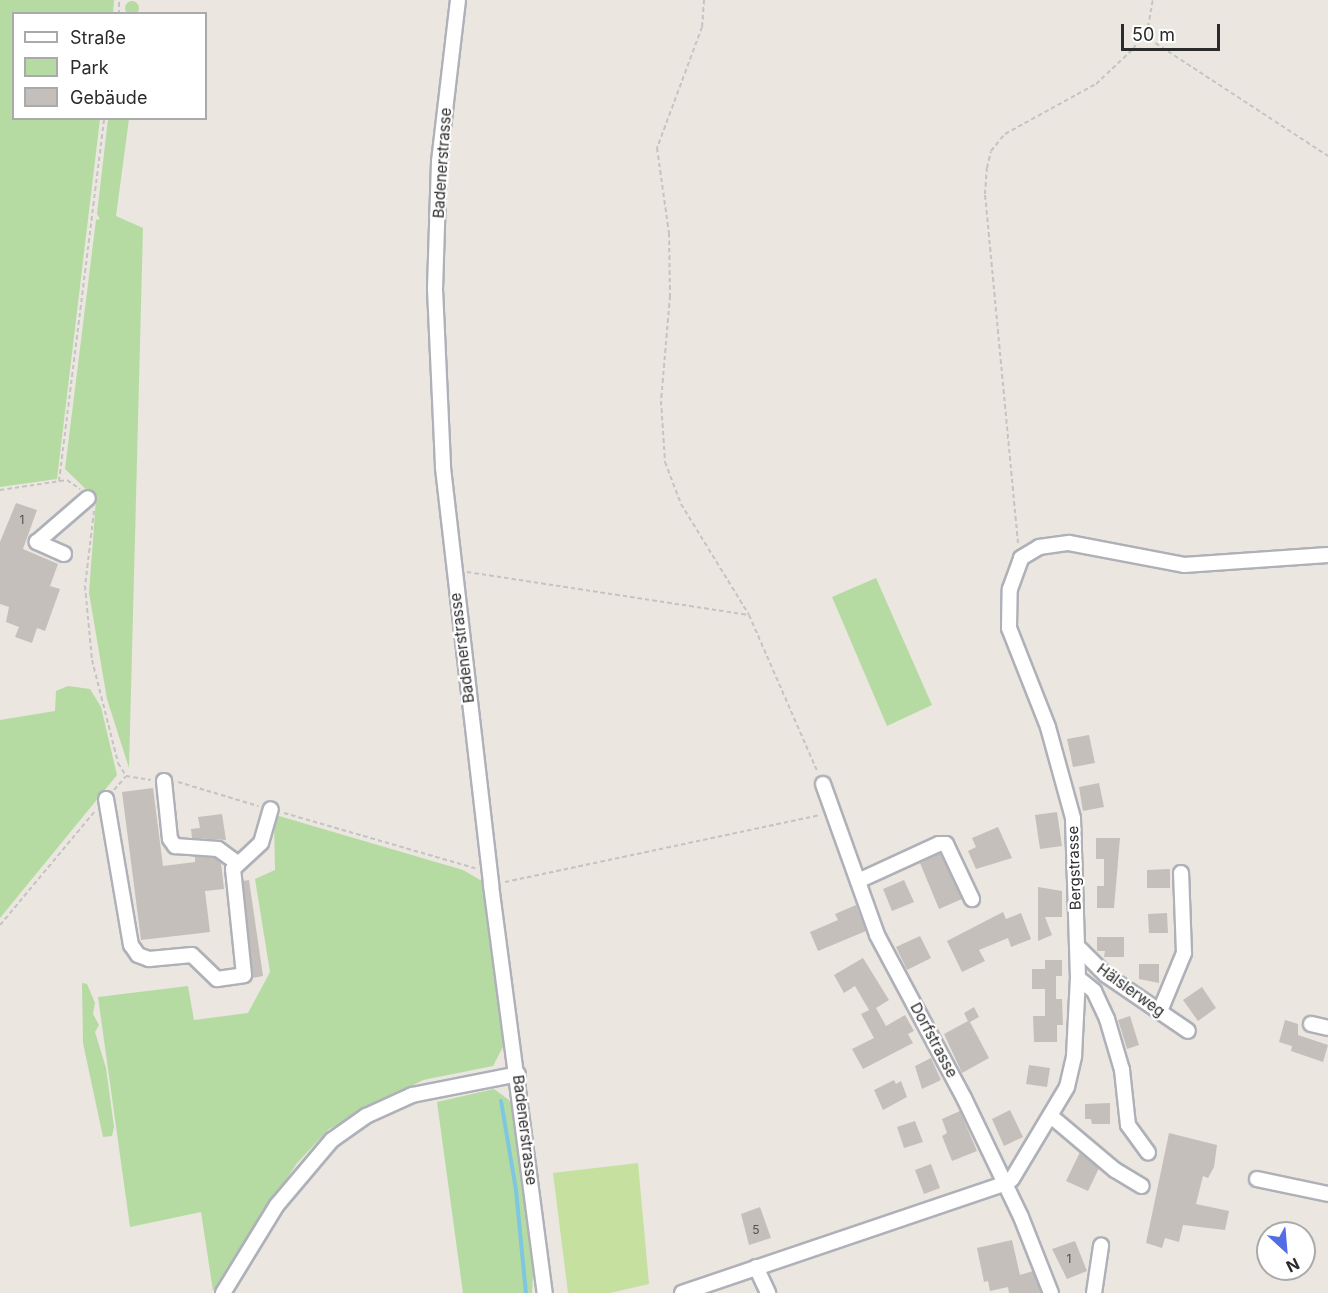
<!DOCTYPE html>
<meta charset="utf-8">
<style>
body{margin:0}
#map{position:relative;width:1328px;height:1293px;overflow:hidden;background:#ebe6df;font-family:Inter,sans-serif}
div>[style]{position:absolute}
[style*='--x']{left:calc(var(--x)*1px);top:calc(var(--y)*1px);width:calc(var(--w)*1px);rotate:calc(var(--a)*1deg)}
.green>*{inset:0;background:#b5dba2}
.round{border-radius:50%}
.pitch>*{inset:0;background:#c5e09f}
.stream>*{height:4px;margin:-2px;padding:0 2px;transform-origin:2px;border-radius:2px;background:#7fc6e0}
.building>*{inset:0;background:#c4bfbb}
.path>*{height:2px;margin-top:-1px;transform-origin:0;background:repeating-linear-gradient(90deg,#c4c4c4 0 4.5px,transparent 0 7.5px)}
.roads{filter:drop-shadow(2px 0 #afb1b9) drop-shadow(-2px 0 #afb1b9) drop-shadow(0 2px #afb1b9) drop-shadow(0 -2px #afb1b9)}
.minor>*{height:14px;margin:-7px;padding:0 7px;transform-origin:7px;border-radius:7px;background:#fff}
span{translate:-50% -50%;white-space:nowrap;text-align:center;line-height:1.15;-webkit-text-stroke:4.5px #fff;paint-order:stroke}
.number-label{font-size:12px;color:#51504f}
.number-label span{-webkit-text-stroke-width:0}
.street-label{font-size:15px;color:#2b2b2b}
.legend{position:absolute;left:12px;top:12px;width:195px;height:108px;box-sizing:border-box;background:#fff;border:2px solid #aaa;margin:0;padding:8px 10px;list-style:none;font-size:18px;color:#2b2b2b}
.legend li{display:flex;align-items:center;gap:12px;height:30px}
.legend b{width:30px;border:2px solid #aaa}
.north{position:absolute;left:1256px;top:1221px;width:60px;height:60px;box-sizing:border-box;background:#fff;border:2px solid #aaa;border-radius:50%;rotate:154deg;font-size:16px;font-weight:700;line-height:24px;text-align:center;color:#2b2b2b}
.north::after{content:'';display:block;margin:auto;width:21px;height:27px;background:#536ee4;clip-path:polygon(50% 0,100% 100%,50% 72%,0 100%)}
.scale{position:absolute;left:1121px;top:24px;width:99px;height:27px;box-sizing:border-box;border:3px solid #2b2b2b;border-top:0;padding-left:8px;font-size:18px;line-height:21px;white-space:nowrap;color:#2b2b2b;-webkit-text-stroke:4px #fff;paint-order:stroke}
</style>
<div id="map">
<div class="green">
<i style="clip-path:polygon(0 0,114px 0,113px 13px,14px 14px,14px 118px,100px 119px,57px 479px,0 487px)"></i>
<i class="round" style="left:125px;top:1px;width:14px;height:14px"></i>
<i style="clip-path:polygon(108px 119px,129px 119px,116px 216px,143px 228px,129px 768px,107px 699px,89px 593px,96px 499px,65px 469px,96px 220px,100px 219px,97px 214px)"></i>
<i style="clip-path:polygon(876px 578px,932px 705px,887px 726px,832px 597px)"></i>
<i style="clip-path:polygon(68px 686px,90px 689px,101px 707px,117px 775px,0 918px,0 720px,55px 711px,56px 691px)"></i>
<i style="clip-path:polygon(279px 816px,463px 870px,482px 881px,505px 1043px,493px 1066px,423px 1080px,329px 1129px,297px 1163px,213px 1291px,201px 1212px,130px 1227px,98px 997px,188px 986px,194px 1020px,248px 1013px,270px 972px,255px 879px,275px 870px,274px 819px)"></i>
<i style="clip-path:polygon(82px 983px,87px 984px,95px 1003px,93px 1014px,99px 1025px,95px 1032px,106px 1068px,114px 1127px,112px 1136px,103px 1137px,83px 1043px)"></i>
<i style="clip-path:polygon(494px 1089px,509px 1100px,517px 1118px,534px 1257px,532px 1293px,463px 1293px,437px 1102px)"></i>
</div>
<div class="pitch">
<i style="clip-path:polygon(638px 1163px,649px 1284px,610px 1293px,568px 1293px,553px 1173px)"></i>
</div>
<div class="stream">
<i style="--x:501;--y:1101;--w:90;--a:80.4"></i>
<i style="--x:516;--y:1190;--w:103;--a:84.5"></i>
</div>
<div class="building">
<i style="clip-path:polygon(16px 503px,37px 510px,23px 549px,58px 564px,50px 586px,60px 589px,45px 631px,37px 628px,32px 643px,15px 637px,19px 627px,6px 622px,9px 607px,0 604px,0 542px)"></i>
<i style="clip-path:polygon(1089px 735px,1095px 763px,1073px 767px,1067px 739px)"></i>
<i style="clip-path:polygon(1099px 783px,1104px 807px,1083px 811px,1079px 787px)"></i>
<i style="clip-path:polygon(153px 788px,163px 866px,195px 862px,195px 856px,215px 858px,221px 863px,224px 889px,205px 891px,210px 932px,141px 940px,122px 792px)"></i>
<i style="clip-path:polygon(1057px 812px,1062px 846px,1040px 849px,1035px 815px)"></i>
<i style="clip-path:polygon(222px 814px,226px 840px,192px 838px,191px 829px,200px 828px,198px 817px)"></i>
<i style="clip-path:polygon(998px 827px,1012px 858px,976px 869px,968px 851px,976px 847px,972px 838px)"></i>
<i style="clip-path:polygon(1096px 838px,1120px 838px,1114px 908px,1097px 908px,1097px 886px,1104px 886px,1104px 859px,1096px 859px)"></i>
<i style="clip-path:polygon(940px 853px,962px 899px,939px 909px,920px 863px)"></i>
<i style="clip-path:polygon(1170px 869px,1170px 888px,1147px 888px,1147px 870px)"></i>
<i style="clip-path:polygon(249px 880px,263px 976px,252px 978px,243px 881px)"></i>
<i style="clip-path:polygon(904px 880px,914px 902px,892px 911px,883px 889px)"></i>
<i style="clip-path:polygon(1038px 887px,1062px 891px,1062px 917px,1045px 917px,1052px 935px,1038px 941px)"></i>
<i style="clip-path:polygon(856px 905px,866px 931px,818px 951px,810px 932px,838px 920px,835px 914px)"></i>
<i style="clip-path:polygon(1003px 912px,1006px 919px,1021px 913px,1031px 939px,1011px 947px,1008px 938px,979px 950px,985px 961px,962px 972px,947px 941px)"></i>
<i style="clip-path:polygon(1167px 913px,1168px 933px,1149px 933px,1148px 914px)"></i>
<i style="clip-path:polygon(920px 936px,931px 958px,907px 970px,896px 947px)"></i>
<i style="clip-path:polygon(1097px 937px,1124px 937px,1124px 957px,1104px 957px,1105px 951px,1097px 951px)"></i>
<i style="clip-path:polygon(863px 958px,889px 1000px,876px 1008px,886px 1026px,905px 1015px,914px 1031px,908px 1034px,913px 1043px,863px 1069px,852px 1049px,874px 1038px,861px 1014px,869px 1010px,855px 986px,844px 993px,834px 975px)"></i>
<i style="clip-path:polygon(1045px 960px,1062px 960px,1062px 976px,1056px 976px,1056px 999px,1062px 999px,1063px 1025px,1057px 1025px,1057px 1042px,1034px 1042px,1033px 1016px,1045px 1016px,1045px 989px,1032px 989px,1032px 969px,1045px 969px)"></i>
<i style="clip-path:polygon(1139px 964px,1159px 964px,1159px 983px,1139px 979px)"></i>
<i style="clip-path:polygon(1202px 987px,1216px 1008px,1198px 1021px,1183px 1000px)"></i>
<i style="clip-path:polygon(974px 1007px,979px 1017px,970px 1022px,989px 1058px,962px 1073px,944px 1034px,968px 1021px,964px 1013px)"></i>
<i style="clip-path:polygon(1130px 1016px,1139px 1045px,1127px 1049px,1118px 1020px)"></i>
<i style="clip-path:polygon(1285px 1020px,1298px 1024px,1298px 1035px,1328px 1045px,1323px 1062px,1291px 1051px,1292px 1046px,1279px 1042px)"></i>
<i style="clip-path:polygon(931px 1058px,941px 1080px,922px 1089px,915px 1066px)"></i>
<i style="clip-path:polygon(1029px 1065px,1050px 1068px,1047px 1087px,1026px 1084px)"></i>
<i style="clip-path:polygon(894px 1080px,896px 1084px,901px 1081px,907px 1097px,883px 1110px,874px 1090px)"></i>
<i style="clip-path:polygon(1110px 1103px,1110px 1124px,1092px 1124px,1091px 1119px,1085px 1119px,1085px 1104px)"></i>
<i style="clip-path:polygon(1010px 1110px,1023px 1137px,1004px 1146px,992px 1119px)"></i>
<i style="clip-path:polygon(960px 1111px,977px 1151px,952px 1161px,942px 1136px,947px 1133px,942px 1119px)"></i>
<i style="clip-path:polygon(915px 1121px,923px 1142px,904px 1148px,897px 1127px)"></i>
<i style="clip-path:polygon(1169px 1133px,1217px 1145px,1214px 1167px,1208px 1178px,1203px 1176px,1196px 1204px,1229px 1211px,1225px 1230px,1183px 1225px,1179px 1242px,1165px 1238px,1162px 1248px,1146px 1243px)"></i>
<i style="clip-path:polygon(1080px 1152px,1099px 1168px,1088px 1191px,1066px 1181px)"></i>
<i style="clip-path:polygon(931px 1164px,940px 1188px,924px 1194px,915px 1170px)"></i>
<i style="clip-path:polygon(760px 1207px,771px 1238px,749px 1245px,741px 1214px)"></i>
<i style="clip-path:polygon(1012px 1240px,1020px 1275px,1033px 1271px,1041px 1293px,1009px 1293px,1008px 1287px,990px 1291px,988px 1281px,984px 1282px,977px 1248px)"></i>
<i style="clip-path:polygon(1075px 1241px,1087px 1271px,1067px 1279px,1052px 1249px)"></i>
</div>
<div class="path">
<i style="--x:704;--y:0;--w:27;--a:94"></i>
<i style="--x:702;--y:27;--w:129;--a:110.4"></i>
<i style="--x:657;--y:148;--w:86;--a:82"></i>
<i style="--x:669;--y:233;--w:63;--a:89.1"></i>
<i style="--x:670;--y:296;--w:105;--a:94.9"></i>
<i style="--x:661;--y:401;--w:61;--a:86.2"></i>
<i style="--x:665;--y:462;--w:45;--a:69.1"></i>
<i style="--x:681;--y:504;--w:130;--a:58.5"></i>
<i style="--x:749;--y:615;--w:172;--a:66.4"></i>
<i style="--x:119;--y:14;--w:14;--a:-90"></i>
<i style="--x:1143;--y:35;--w:221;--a:33.2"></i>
<i style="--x:59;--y:481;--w:366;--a:-82.9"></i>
<i style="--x:0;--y:490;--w:68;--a:-8.5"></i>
<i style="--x:67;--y:480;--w:16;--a:35"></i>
<i style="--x:94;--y:511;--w:76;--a:96.8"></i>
<i style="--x:85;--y:586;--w:74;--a:84.6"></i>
<i style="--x:92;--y:660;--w:106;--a:75.8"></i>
<i style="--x:118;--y:763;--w:15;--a:58"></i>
<i style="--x:126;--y:776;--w:25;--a:9"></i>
<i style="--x:1018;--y:543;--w:351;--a:-95.4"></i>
<i style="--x:985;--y:194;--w:26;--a:-86"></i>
<i style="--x:987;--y:168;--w:17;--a:-77"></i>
<i style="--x:991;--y:151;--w:22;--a:-51"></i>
<i style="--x:1005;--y:134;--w:104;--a:-28.8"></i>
<i style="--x:1096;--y:84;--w:51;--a:-43.4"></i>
<i style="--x:1133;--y:49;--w:27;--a:-56"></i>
<i style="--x:1148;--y:27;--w:27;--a:-80"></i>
<i style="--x:467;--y:572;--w:285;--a:8.7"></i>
<i style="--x:178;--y:782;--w:84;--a:16.7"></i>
<i style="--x:114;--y:790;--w:18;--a:-49"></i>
<i style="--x:284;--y:813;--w:199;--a:16.1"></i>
<i style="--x:505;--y:882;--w:321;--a:-12"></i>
<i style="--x:0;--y:925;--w:147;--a:-50.2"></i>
</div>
<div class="roads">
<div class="minor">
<i style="--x:458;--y:0;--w:163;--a:96.7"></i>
<i style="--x:439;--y:162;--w:127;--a:91.8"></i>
<i style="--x:435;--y:289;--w:179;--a:87.4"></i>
<i style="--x:443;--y:468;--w:420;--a:83.4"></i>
<i style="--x:491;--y:885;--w:412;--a:82.5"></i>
<i style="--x:64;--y:554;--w:30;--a:-156"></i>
<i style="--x:37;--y:542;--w:67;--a:-40.8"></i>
<i style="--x:164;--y:781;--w:58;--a:84.1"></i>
<i style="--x:170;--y:839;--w:9;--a:54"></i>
<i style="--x:175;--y:846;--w:43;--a:4"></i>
<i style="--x:218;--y:849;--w:24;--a:36"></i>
<i style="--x:823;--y:784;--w:160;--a:70.3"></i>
<i style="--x:877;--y:935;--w:185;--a:61.9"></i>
<i style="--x:964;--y:1098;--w:132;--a:64.4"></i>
<i style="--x:1021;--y:1217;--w:82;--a:68.5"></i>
<i style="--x:106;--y:799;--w:148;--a:80.3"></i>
<i style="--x:131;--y:945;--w:12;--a:55"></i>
<i style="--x:138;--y:955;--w:12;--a:20"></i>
<i style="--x:149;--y:959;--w:43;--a:-5.3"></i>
<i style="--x:192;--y:955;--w:35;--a:44"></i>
<i style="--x:217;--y:979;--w:27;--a:-8"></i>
<i style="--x:244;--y:975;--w:107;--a:-95.9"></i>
<i style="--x:233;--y:869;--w:38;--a:-43"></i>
<i style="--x:261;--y:843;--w:35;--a:-74"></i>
<i style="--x:858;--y:881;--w:89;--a:-24.6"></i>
<i style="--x:939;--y:844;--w:7;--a:0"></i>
<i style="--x:946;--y:844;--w:61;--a:64.7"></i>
<i style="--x:1077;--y:946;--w:41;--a:45"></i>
<i style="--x:1106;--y:975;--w:99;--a:34.3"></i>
<i style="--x:1078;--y:978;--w:21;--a:39"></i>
<i style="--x:1094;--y:991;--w:31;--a:65"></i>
<i style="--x:1107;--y:1019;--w:53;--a:73.6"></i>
<i style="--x:1122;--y:1070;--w:55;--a:83.8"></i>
<i style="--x:1128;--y:1125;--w:34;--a:54"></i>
<i style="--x:1160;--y:1011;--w:63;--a:-67.5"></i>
<i style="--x:1184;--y:953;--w:80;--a:-92.1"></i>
<i style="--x:1311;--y:1024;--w:17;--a:13"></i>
<i style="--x:1052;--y:1117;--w:82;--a:40.1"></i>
<i style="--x:1115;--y:1170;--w:31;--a:31"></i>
<i style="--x:1257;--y:1179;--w:73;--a:11.9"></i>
<i style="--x:756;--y:1267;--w:29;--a:65"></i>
<i style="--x:223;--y:1293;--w:103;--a:-58.5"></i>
<i style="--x:277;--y:1205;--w:85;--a:-49.8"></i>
<i style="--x:332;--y:1140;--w:42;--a:-35.2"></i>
<i style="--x:366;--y:1116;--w:51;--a:-24.5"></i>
<i style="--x:412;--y:1095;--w:108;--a:-11.2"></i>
<i style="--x:682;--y:1293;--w:340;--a:-18.7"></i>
<i style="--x:1004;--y:1184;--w:9;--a:-32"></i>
<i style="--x:1012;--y:1179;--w:107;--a:-59.1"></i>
<i style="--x:1067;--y:1087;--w:32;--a:-77"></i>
<i style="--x:1074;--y:1056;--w:78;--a:-87.1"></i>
<i style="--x:1078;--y:978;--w:160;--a:-91.8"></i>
<i style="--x:1073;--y:818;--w:94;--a:-105.4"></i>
<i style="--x:1048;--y:727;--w:106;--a:-111.5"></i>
<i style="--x:1009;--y:628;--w:39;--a:-89"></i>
<i style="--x:1010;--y:589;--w:33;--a:-70"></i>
<i style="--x:1021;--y:558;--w:21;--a:-31"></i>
<i style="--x:1039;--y:547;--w:30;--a:-8"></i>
<i style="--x:1069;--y:543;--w:117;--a:10.8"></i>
<i style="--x:1184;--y:565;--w:144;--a:-4"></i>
<i style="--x:1094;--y:1293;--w:48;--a:-81.5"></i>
</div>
</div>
<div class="number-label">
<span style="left:22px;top:520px">1</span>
<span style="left:756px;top:1230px">5</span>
<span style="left:1069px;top:1259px">1</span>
</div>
<div class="street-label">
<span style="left:442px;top:163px;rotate:-86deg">Badenerstrasse</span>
<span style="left:462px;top:648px;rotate:-97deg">Badenerstrasse</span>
<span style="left:1074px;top:868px;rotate:-92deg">Bergstrasse</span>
<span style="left:1131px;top:990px;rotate:36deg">Hälslerweg</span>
<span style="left:934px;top:1040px;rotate:62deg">Dorfstrasse</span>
<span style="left:525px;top:1130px;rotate:83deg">Badenerstrasse</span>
</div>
<ul class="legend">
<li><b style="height:8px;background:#fff"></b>Straße</li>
<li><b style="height:16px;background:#b5dba2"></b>Park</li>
<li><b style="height:16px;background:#c4bfbb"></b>Gebäude</li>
</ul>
<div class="north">N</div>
<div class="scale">50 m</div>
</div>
